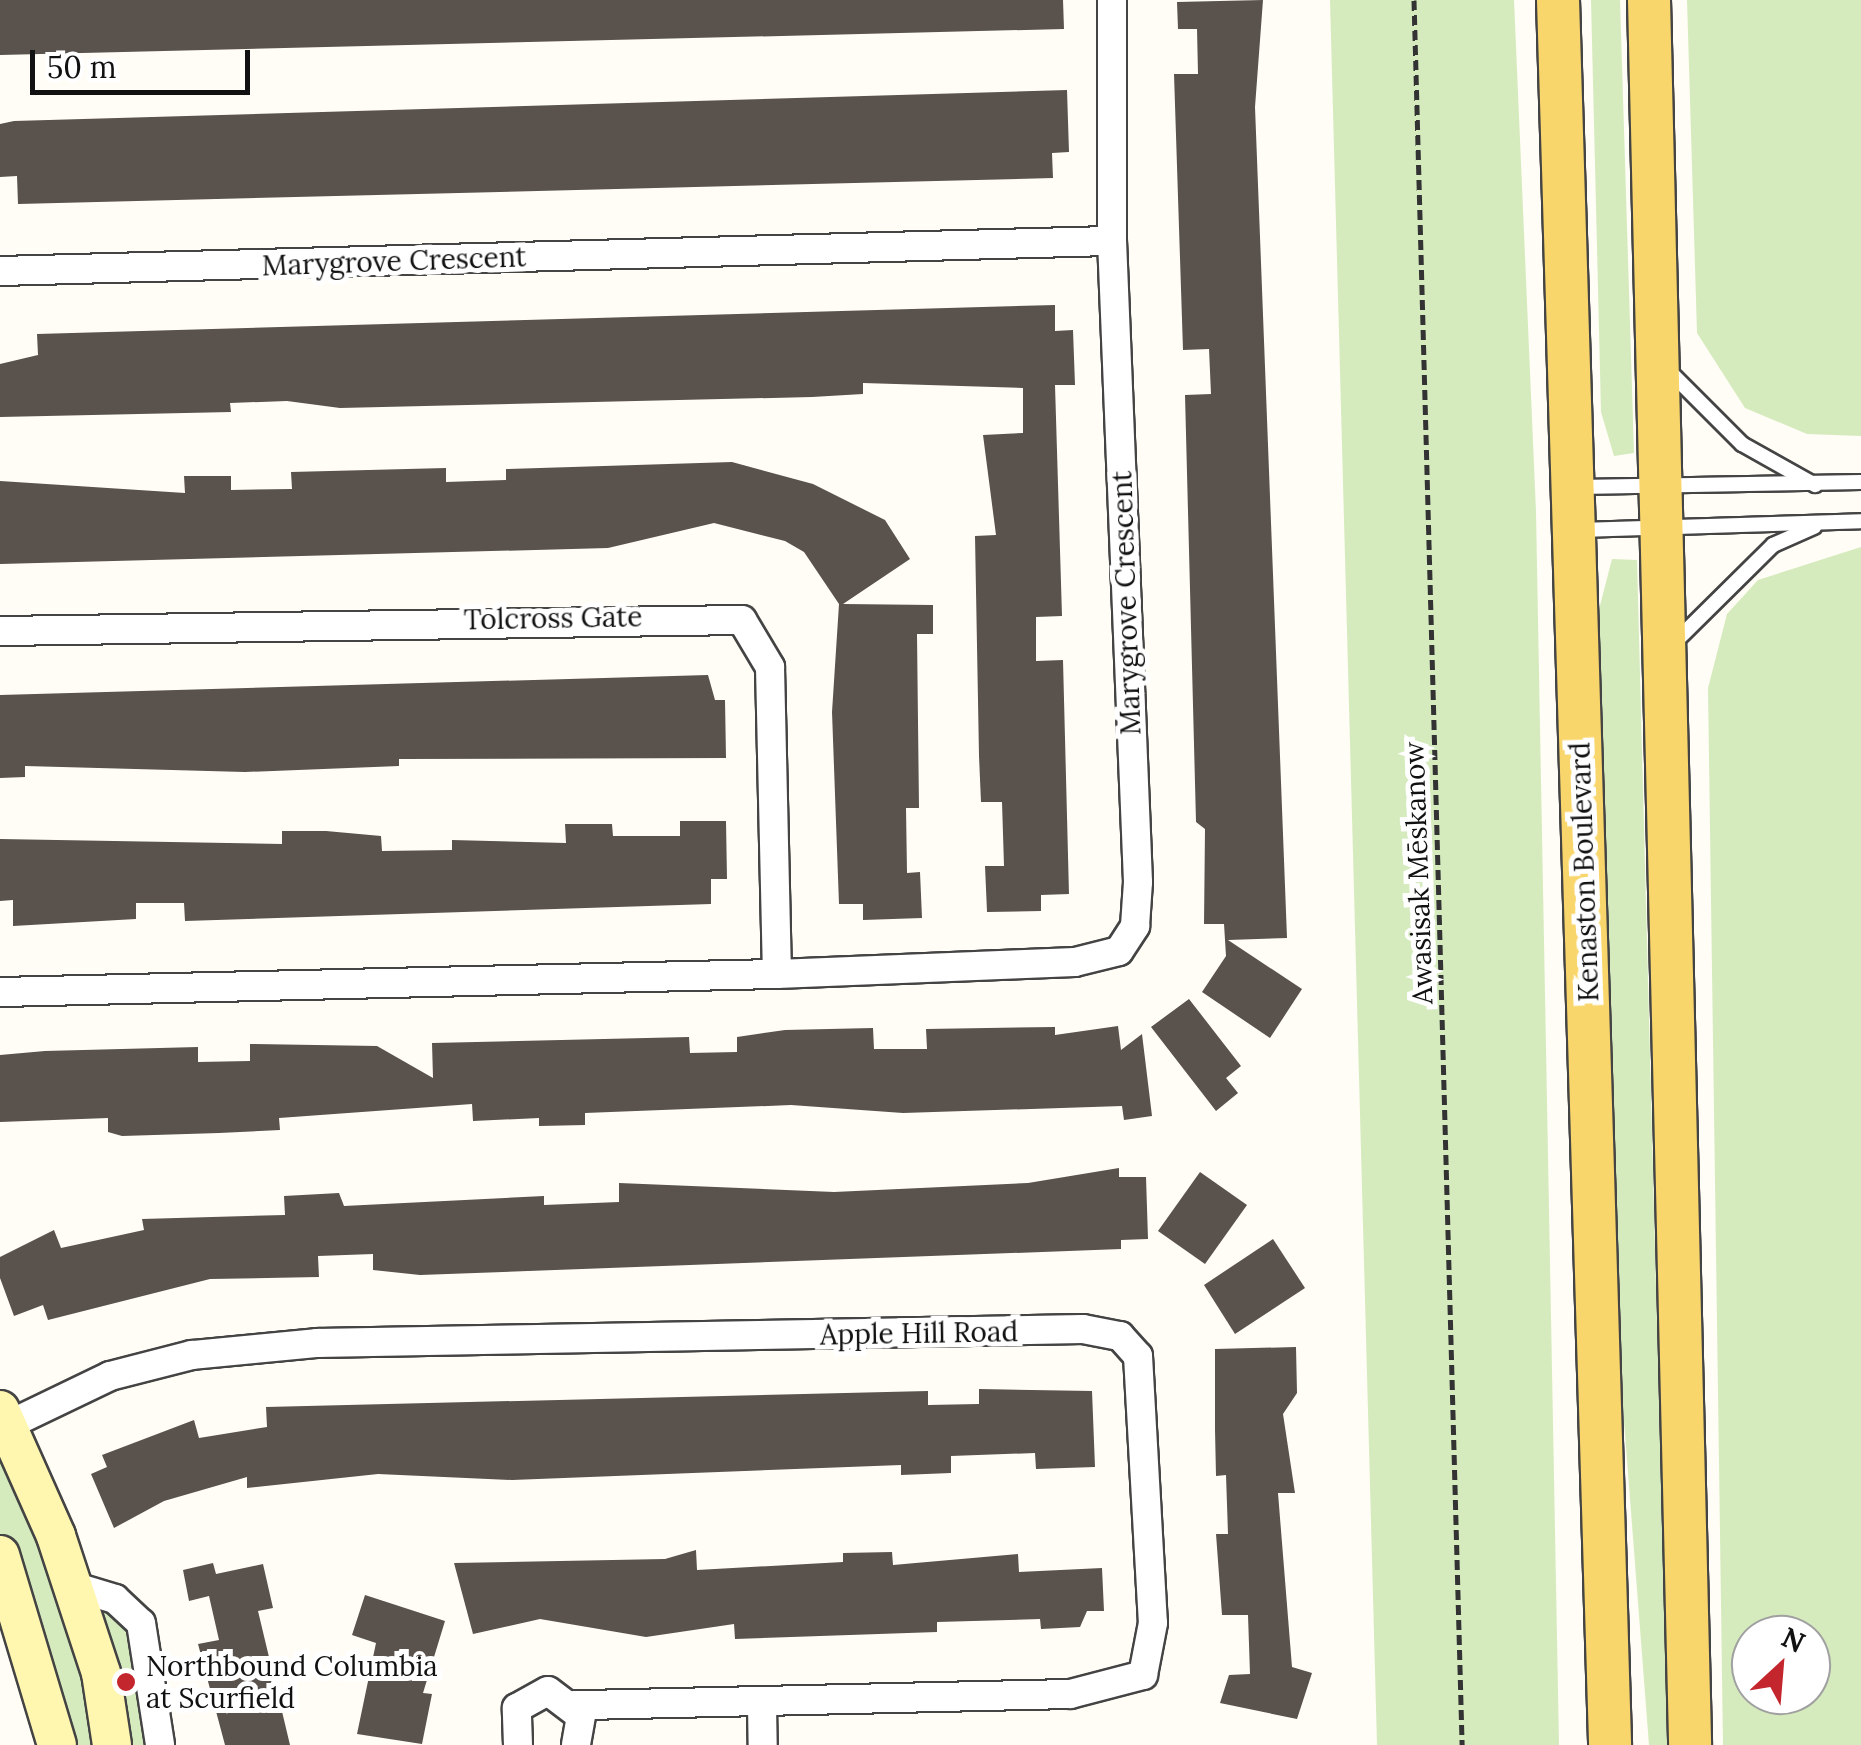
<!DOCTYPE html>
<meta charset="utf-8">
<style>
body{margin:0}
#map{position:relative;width:1861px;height:1745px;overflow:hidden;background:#fffdf5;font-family:Lora,serif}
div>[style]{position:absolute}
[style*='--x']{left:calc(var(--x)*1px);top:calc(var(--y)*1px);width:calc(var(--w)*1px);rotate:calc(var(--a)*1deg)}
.green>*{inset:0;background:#d5ebbd}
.building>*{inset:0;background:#5a524d}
.path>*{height:5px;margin-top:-2.5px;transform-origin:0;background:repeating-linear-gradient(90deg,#333 0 10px,transparent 0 15px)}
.roads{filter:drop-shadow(2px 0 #444) drop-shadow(-2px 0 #444) drop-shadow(0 2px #444) drop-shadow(0 -2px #444)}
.lane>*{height:14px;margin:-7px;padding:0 7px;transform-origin:7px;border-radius:7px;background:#fff}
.street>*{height:28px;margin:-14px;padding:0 14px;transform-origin:14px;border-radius:14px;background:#fff}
.secondary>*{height:38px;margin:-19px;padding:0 19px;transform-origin:19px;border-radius:19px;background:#fff6b0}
.primary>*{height:42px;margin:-21px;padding:0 21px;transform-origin:21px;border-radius:21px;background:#f9d66b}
.dots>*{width:28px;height:28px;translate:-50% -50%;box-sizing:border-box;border:5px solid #fff;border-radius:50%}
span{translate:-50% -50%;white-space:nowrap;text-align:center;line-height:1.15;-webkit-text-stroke:10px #fff;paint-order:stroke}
.street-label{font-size:28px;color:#111}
.poi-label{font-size:28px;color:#111}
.left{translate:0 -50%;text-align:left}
.north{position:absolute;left:1731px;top:1615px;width:100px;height:100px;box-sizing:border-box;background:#fff;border:2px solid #a0a0a0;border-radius:50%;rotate:26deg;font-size:28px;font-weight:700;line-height:40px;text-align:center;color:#111}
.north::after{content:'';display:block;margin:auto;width:35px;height:45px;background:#c4262e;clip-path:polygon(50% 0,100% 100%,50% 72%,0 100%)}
.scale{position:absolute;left:30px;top:50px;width:220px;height:45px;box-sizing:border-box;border:5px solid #111;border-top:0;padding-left:12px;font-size:30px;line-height:35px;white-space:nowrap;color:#111;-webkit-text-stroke:8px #fff;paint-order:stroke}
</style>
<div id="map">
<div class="green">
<i style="clip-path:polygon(1330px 0,1514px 0,1536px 512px,1559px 1745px,1377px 1745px)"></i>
<i style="clip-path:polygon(1591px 0,1620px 0,1634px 453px,1614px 456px,1601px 412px)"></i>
<i style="clip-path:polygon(1687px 0,1861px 0,1861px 436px,1807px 434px,1745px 408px,1697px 333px)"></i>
<i style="clip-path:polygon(evenodd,1861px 547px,1861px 1745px,1723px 1745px,1708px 688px,1727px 614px,1758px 580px,1861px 547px,1751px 1635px,1811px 1635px,1811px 1695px,1751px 1695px,1751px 1635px)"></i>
<i style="clip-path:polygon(1612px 559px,1637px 560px,1668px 1745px,1649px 1745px,1617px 1330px,1596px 621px)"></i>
<i style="clip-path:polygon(0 1410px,72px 1585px,141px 1623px,160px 1745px,57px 1745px,0 1555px)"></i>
</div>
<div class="building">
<i style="clip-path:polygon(0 0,1063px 0,1064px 29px,0 55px)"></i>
<i style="clip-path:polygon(1263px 0,1255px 107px,1287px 938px,1228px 940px,1302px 989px,1270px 1038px,1202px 992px,1226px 956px,1224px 924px,1204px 924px,1205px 829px,1196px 822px,1185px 395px,1211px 394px,1209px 349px,1183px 350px,1174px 74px,1198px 74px,1197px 29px,1178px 29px,1177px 2px)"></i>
<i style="clip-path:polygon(1067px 90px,1069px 152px,1052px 153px,1053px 178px,18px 204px,17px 176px,0 177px,0 124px,14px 121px)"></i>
<i style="clip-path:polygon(1055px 305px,1055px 331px,1073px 330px,1075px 385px,1055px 385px,1062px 616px,1036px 617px,1036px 661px,1063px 660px,1069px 894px,1041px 895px,1041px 911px,987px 912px,985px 866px,1004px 866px,1002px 802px,981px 802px,979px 756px,975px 536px,996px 535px,983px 435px,1023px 433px,1023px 388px,863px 383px,863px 394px,812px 397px,340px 408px,287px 401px,230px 403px,231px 412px,0 417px,0 364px,38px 355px,37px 334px)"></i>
<i style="clip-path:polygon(732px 462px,813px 484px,885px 520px,910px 559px,843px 604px,933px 605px,933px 634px,917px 634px,919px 808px,906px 808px,907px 873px,920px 872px,922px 918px,863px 920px,863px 904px,839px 904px,832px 712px,839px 604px,804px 552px,785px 541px,714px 523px,608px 548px,0 564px,0 481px,185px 493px,184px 476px,231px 476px,231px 490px,292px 489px,291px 472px,446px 468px,446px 482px,506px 480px,506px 469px)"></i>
<i style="clip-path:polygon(708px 675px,715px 700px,725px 700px,726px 758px,399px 759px,399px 766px,245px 772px,25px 766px,25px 777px,0 778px,0 695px)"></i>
<i style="clip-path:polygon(680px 821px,726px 821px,727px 879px,711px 879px,711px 904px,185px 921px,184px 903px,136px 903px,136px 919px,13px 926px,13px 900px,0 901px,0 839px,282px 844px,282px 831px,326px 831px,381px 836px,382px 851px,452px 850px,452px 840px,566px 843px,565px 824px,612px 824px,613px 836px,680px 836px)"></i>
<i style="clip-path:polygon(1189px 999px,1241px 1066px,1226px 1078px,1238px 1093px,1216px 1111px,1151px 1027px)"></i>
<i style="clip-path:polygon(1118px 1026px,1121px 1050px,1142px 1034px,1152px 1116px,1124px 1120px,1122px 1106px,903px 1113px,791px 1105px,585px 1113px,585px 1125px,539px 1126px,539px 1118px,473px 1121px,472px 1104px,279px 1118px,280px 1130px,219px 1133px,122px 1136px,108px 1132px,108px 1118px,0 1122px,0 1055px,45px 1051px,198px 1047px,198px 1062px,250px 1061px,250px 1044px,377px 1046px,433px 1078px,432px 1043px,689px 1037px,690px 1053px,737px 1052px,737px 1037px,785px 1030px,873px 1028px,874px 1049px,927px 1049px,926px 1029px,1055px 1027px,1055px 1035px)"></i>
<i style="clip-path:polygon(1119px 1168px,1119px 1177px,1146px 1177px,1148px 1239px,1121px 1240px,1121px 1249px,420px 1275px,373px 1270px,373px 1254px,318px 1256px,319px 1277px,210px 1279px,48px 1320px,43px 1305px,14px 1316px,0 1278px,0 1257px,54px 1230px,61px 1248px,144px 1230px,142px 1219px,285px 1215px,284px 1196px,339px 1193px,344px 1206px,544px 1196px,544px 1205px,619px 1202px,619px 1183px,834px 1192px,1028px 1183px)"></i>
<i style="clip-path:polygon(1200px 1172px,1247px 1205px,1205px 1264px,1158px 1231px)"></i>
<i style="clip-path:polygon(1273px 1239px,1305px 1288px,1235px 1334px,1204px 1285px)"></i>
<i style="clip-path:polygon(1296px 1347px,1297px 1393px,1283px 1414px,1295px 1493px,1278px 1493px,1292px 1667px,1312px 1673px,1297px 1719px,1220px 1703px,1229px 1675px,1250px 1674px,1248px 1615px,1222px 1615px,1216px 1534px,1228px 1534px,1226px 1475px,1216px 1476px,1215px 1430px,1215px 1349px)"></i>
<i style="clip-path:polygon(979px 1389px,1092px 1391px,1095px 1467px,1036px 1469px,1035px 1453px,951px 1456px,951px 1473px,901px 1475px,901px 1465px,512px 1480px,378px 1474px,247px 1488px,247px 1477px,164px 1501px,114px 1528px,91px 1474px,107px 1467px,102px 1455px,194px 1420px,199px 1438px,267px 1427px,266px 1407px,928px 1391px,928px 1405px,979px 1404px)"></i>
<i style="clip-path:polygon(696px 1550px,697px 1570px,843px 1562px,843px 1553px,892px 1552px,893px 1565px,1018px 1554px,1019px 1572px,1102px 1568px,1104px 1611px,1087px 1611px,1080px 1627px,1041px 1629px,1040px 1619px,937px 1622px,937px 1632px,735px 1639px,734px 1624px,646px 1637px,540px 1619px,473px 1634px,454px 1563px,665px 1559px)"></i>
<i style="clip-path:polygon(213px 1563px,216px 1574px,263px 1564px,273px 1608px,258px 1611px,290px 1745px,225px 1745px,198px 1644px,219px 1640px,209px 1596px,189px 1601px,183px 1570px)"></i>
<i style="clip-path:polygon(365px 1595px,445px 1621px,423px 1693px,432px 1694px,422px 1744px,357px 1734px,376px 1643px,352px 1635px)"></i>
</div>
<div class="path">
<i style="--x:1414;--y:0;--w:1746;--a:88.42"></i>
</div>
<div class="roads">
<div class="lane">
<i style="--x:1668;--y:370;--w:105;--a:45"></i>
<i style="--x:1742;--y:444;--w:84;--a:29.3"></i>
<i style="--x:1579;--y:487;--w:282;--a:-1"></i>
<i style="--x:1580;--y:530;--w:281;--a:-1.8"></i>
<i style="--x:1675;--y:642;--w:138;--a:-44.7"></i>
<i style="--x:1773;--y:545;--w:45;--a:-23.7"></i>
</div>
<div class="street">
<i style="--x:0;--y:271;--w:1112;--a:-1.55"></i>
<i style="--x:0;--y:631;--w:742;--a:-0.85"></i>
<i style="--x:742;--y:620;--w:55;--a:59.2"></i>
<i style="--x:770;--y:667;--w:307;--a:88.7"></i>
<i style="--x:0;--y:992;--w:777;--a:-1.33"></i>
<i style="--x:777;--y:974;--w:298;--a:-2.3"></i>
<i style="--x:1075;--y:962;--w:45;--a:-14"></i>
<i style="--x:1119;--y:951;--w:30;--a:-57"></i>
<i style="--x:1135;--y:926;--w:44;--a:-86.1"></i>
<i style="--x:1138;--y:882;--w:642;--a:-92.32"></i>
<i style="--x:1112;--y:241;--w:241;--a:-90"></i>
<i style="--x:0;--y:1429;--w:122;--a:-25.7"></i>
<i style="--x:110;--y:1376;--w:85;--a:-14.4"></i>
<i style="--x:192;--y:1355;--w:126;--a:-5.5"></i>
<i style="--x:317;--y:1343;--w:766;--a:-1.05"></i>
<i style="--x:1083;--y:1329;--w:38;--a:11"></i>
<i style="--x:1120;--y:1336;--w:27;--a:48"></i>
<i style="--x:1138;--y:1356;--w:267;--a:86.8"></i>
<i style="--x:1153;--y:1623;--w:53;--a:100.9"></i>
<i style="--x:1143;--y:1675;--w:75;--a:165.4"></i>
<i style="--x:1070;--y:1694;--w:495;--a:178.7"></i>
<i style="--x:72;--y:1586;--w:45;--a:16.8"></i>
<i style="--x:115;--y:1599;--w:35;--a:43"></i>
<i style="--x:141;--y:1623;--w:123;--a:81.1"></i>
<i style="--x:762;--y:1706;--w:39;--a:89"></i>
<i style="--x:518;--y:1745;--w:37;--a:-92"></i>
<i style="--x:517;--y:1708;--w:35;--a:-29"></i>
<i style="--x:548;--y:1691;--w:41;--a:37.1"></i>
<i style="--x:581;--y:1716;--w:29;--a:100"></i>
</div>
<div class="secondary">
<i style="--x:0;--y:1410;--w:138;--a:66"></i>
<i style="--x:56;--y:1536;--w:144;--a:71.8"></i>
<i style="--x:101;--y:1673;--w:73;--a:81.3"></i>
<i style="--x:0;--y:1555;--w:198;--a:73.3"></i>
</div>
<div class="primary">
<i style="--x:1558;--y:0;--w:1746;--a:88.29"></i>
<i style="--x:1649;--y:0;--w:1745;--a:88.65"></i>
</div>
</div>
<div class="dots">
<i style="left:126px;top:1682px;background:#c4262e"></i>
</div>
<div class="street-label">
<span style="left:394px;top:261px;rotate:-2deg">Marygrove Crescent</span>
<span style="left:1126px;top:603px;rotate:-92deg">Marygrove Crescent</span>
<span style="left:553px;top:618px;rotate:-1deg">Tolcross Gate</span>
<span style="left:1584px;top:872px;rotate:-92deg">Kenaston Boulevard</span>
<span style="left:1418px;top:873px;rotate:-92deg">Awasisak Mēskanow</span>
<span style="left:919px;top:1333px;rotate:-1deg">Apple Hill Road</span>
</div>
<div class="poi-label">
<span class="left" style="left:146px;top:1682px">Northbound Columbia<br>at Scurfield</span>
</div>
<div class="north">N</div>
<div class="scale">50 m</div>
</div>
